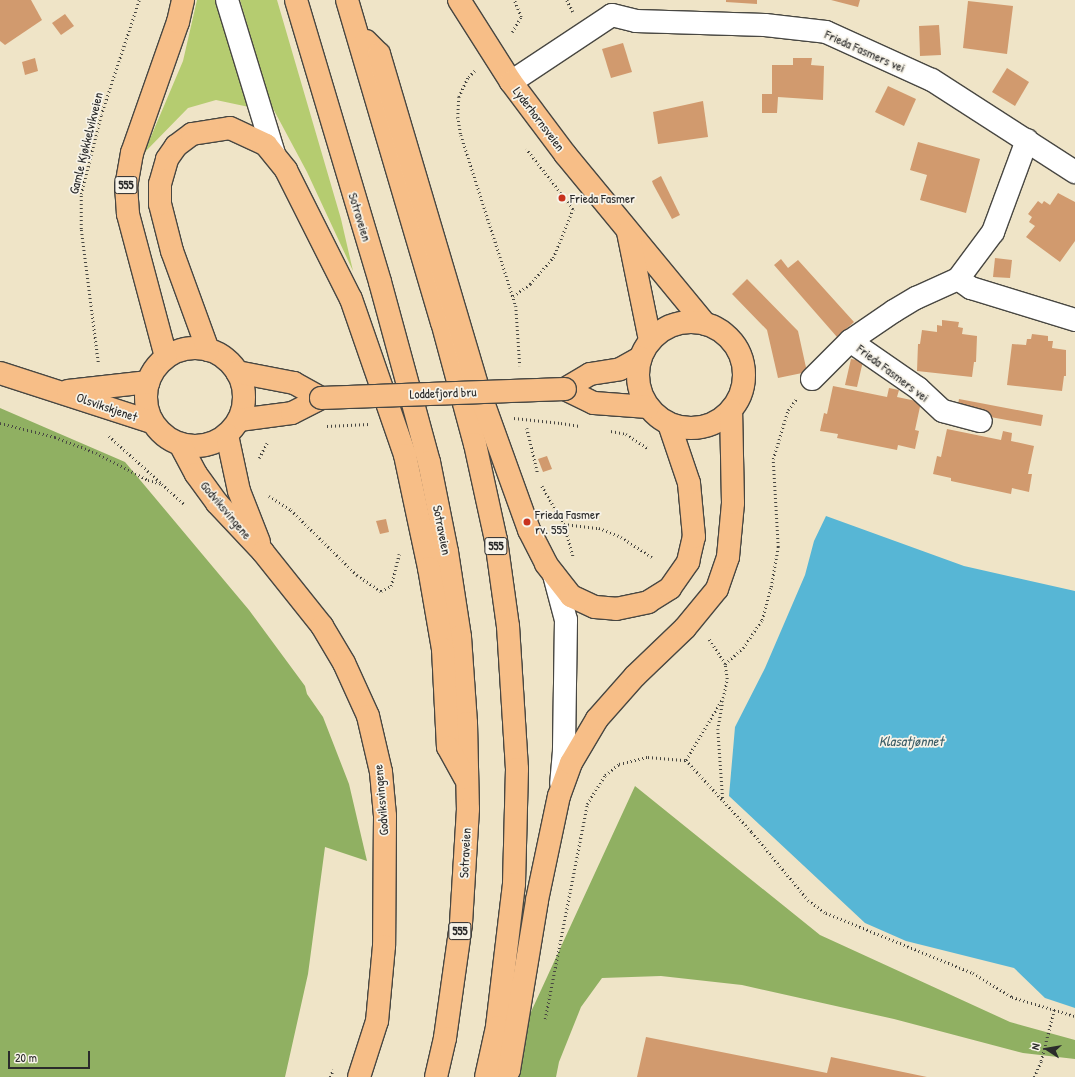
<!DOCTYPE html>
<meta charset="utf-8">
<style>
body{margin:0}
#map{position:relative;width:1075px;height:1077px;overflow:hidden;background:#efe4c7;font-family:"Patrick Hand",sans-serif}
div>[style]{position:absolute}
[style*='--x']{left:calc(var(--x)*1px);top:calc(var(--y)*1px);width:calc(var(--w)*1px);rotate:calc(var(--a)*1deg)}
.green>*{inset:0;background:#b5cc70}
.forest>*{inset:0;background:#90b062}
.water>*{inset:0;background:#57b6d5}
.building>*{inset:0;background:#d19a6e}
.path>*{height:2.5px;margin-top:-1.25px;transform-origin:0;background:repeating-linear-gradient(90deg,#484742 0 1px,transparent 0 4px)}
.roads{filter:drop-shadow(1px 0 #484742) drop-shadow(-1px 0 #484742) drop-shadow(0 1px #484742) drop-shadow(0 -1px #484742)}
.minor>*{height:22px;margin:-11px;padding:0 11px;transform-origin:11px;border-radius:11px;background:#fff}
.major>*{height:22px;margin:-11px;padding:0 11px;transform-origin:11px;border-radius:11px;background:#f7be87}
.major>.ring{margin:-11px;padding:0;box-sizing:content-box;background:none;border:22px solid #f7be87;border-radius:50%}
.highway>*{height:22px;margin:-11px;padding:0 11px;transform-origin:11px;border-radius:11px;background:#f7be87}
.path-bridge>*{height:2.5px;margin-top:-1.25px;transform-origin:0;background:repeating-linear-gradient(90deg,#484742 0 1px,transparent 0 4px)}
.bridges{filter:drop-shadow(1px 0 #484742) drop-shadow(-1px 0 #484742) drop-shadow(0 1px #484742) drop-shadow(0 -1px #484742)}
.major-bridge>*{height:22px;margin:-11px;padding:0 11px;transform-origin:11px;border-radius:11px;background:#f7be87}
.dots>*{width:11px;height:11px;translate:-50% -50%;box-sizing:border-box;border:2px solid #f7f3e8;border-radius:50%}
span{translate:-50% -50%;white-space:nowrap;text-align:center;line-height:1.15;-webkit-text-stroke:3.5px #f7f3e8;paint-order:stroke}
.shield-label span{padding:1px 3px;background:#f7f3e8;border:1px solid;border-radius:3px;-webkit-text-stroke-width:0}
.shield-label{font-size:12px;color:#2b2b2b;font-weight:700}
.street-label{font-size:13px;color:#2b2b2b}
.poi-label{font-size:13px;color:#2b2b2b}
.left{translate:0 -50%;text-align:left}
.water-label{font-size:14px;color:#3a5c66;font-style:italic}
.north{position:absolute;left:1027px;top:1029px;width:40px;height:40px;-webkit-text-stroke:3px #f7f3e8;paint-order:stroke;rotate:282deg;font-size:11px;font-weight:700;line-height:16px;text-align:center;color:#2b2b2b}
.north::after{content:'';display:block;margin:auto;width:14px;height:18px;background:#2b2b2b;clip-path:polygon(50% 0,100% 100%,50% 72%,0 100%)}
.scale{position:absolute;left:8px;top:1051px;width:82px;height:18px;box-sizing:border-box;border:2px solid #2b2b2b;border-top:0;padding-left:5px;font-size:12px;line-height:14px;white-space:nowrap;color:#2b2b2b;-webkit-text-stroke:3px #f7f3e8;paint-order:stroke}
</style>
<div id="map">
<div class="green">
<i style="clip-path:polygon(197px 0,217px 0,249px 107px,216px 100px,188px 108px,144px 153px,183px 61px)"></i>
<i style="clip-path:polygon(240px 0,277px 0,341px 219px,353px 271px,307px 172px,269px 101px)"></i>
</div>
<div class="forest">
<i style="clip-path:polygon(0 408px,125px 462px,249px 610px,305px 686px,307px 694px,323px 717px,349px 784px,367px 861px,325px 847px,308px 974px,285px 1077px,0 1077px)"></i>
<i style="clip-path:polygon(635px 786px,820px 935px,1010px 1022px,1075px 1040px,1075px 1059px,1023px 1053px,894px 1019px,742px 985px,661px 976px,602px 978px,581px 1007px,559px 1062px,556px 1077px,486px 1077px,530px 1014px)"></i>
</div>
<div class="water">
<i style="clip-path:polygon(826px 516px,964px 566px,1075px 591px,1075px 1008px,1045px 998px,1014px 968px,906px 941px,865px 923px,729px 796px,735px 727px,765px 668px,805px 575px,814px 541px)"></i>
</div>
<div class="building">
<i style="clip-path:polygon(0 0,31px 0,42px 20px,5px 45px,0 41px)"></i>
<i style="clip-path:polygon(726px 0,757px 0,757px 4px,726px 2px)"></i>
<i style="clip-path:polygon(831px 0,860px 0,858px 7px)"></i>
<i style="clip-path:polygon(968px 1px,1013px 6px,1007px 54px,963px 48px)"></i>
<i style="clip-path:polygon(65px 14px,74px 26px,61px 35px,52px 23px)"></i>
<i style="clip-path:polygon(939px 25px,941px 55px,920px 56px,919px 26px)"></i>
<i style="clip-path:polygon(623px 43px,632px 72px,611px 78px,602px 49px)"></i>
<i style="clip-path:polygon(35px 58px,38px 71px,25px 75px,22px 62px)"></i>
<i style="clip-path:polygon(793px 58px,812px 58px,811px 65px,824px 66px,823px 100px,778px 97px,777px 113px,762px 113px,762px 94px,772px 94px,772px 65px,793px 65px)"></i>
<i style="clip-path:polygon(1007px 68px,1029px 82px,1015px 106px,992px 92px)"></i>
<i style="clip-path:polygon(888px 86px,916px 99px,904px 126px,875px 112px)"></i>
<i style="clip-path:polygon(703px 101px,708px 137px,658px 144px,653px 112px)"></i>
<i style="clip-path:polygon(918px 142px,980px 159px,966px 213px,920px 200px,927px 175px,910px 170px)"></i>
<i style="clip-path:polygon(661px 176px,680px 215px,672px 219px,653px 184px,652px 181px)"></i>
<i style="clip-path:polygon(1058px 193px,1075px 202px,1075px 241px,1060px 262px,1026px 237px,1035px 226px,1029px 222px,1032px 217px,1028px 214px,1038px 201px,1042px 204px,1044px 201px,1050px 205px)"></i>
<i style="clip-path:polygon(995px 258px,1012px 260px,1010px 278px,993px 277px)"></i>
<i style="clip-path:polygon(781px 259px,788px 268px,798px 260px,854px 322px,837px 337px,774px 265px)"></i>
<i style="clip-path:polygon(747px 279px,798px 331px,807px 372px,778px 378px,767px 330px,732px 294px)"></i>
<i style="clip-path:polygon(942px 320px,959px 322px,958px 327px,963px 328px,962px 334px,977px 336px,976px 362px,974px 362px,972px 377px,917px 371px,918px 344px,920px 344px,922px 330px,937px 332px,937px 325px,942px 326px)"></i>
<i style="clip-path:polygon(1032px 334px,1048px 336px,1048px 341px,1053px 341px,1052px 348px,1066px 350px,1066px 376px,1064px 376px,1062px 391px,1007px 385px,1012px 344px,1026px 345px,1027px 339px,1031px 339px)"></i>
<i style="clip-path:polygon(851px 359px,863px 361px,857px 387px,845px 385px)"></i>
<i style="clip-path:polygon(833px 386px,887px 397px,889px 388px,899px 390px,897px 397px,921px 402px,915px 430px,919px 431px,915px 449px,898px 445px,897px 450px,837px 438px,838px 434px,820px 431px,824px 413px,827px 414px)"></i>
<i style="clip-path:polygon(959px 399px,1043px 415px,1041px 426px,957px 411px)"></i>
<i style="clip-path:polygon(947px 429px,1001px 440px,1003px 431px,1012px 433px,1011px 441px,1034px 446px,1028px 474px,1032px 474px,1029px 492px,1012px 488px,1011px 494px,951px 481px,951px 478px,933px 474px,937px 456px,941px 457px)"></i>
<i style="clip-path:polygon(547px 456px,552px 469px,543px 472px,538px 459px)"></i>
<i style="clip-path:polygon(386px 519px,389px 532px,380px 534px,376px 521px)"></i>
<i style="clip-path:polygon(646px 1037px,827px 1073px,831px 1057px,927px 1077px,637px 1077px)"></i>
</div>
<div class="path">
<i style="--x:567;--y:0;--w:13;--a:63"></i>
<i style="--x:512;--y:32;--w:17;--a:-59"></i>
<i style="--x:521;--y:17;--w:18;--a:-112"></i>
<i style="--x:475;--y:71;--w:10;--a:135"></i>
<i style="--x:468;--y:78;--w:21;--a:115"></i>
<i style="--x:459;--y:97;--w:20;--a:93"></i>
<i style="--x:458;--y:117;--w:18;--a:81"></i>
<i style="--x:461;--y:135;--w:180;--a:72.2"></i>
<i style="--x:516;--y:306;--w:60;--a:86.2"></i>
<i style="--x:513;--y:296;--w:21;--a:-35"></i>
<i style="--x:530;--y:284;--w:35;--a:-49"></i>
<i style="--x:553;--y:258;--w:53;--a:-67.8"></i>
<i style="--x:573;--y:209;--w:76;--a:-128.1"></i>
<i style="--x:98;--y:362;--w:134;--a:-97.3"></i>
<i style="--x:81;--y:229;--w:35;--a:-90"></i>
<i style="--x:81;--y:194;--w:81;--a:-75.8"></i>
<i style="--x:101;--y:115;--w:121;--a:-71.7"></i>
<i style="--x:0;--y:423;--w:57;--a:14.3"></i>
<i style="--x:55;--y:437;--w:44;--a:21.3"></i>
<i style="--x:96;--y:453;--w:59;--a:27.4"></i>
<i style="--x:148;--y:480;--w:15;--a:16"></i>
<i style="--x:162;--y:484;--w:30;--a:42"></i>
<i style="--x:561;--y:423;--w:19;--a:9"></i>
<i style="--x:527;--y:428;--w:47;--a:76.6"></i>
<i style="--x:611;--y:431;--w:15;--a:11"></i>
<i style="--x:626;--y:434;--w:27;--a:33"></i>
<i style="--x:109;--y:436;--w:69;--a:42"></i>
<i style="--x:259;--y:458;--w:17;--a:-62"></i>
<i style="--x:542;--y:486;--w:44;--a:59.9"></i>
<i style="--x:564;--y:524;--w:33;--a:74"></i>
<i style="--x:269;--y:496;--w:26;--a:32"></i>
<i style="--x:291;--y:510;--w:93;--a:44.6"></i>
<i style="--x:357;--y:575;--w:29;--a:34"></i>
<i style="--x:381;--y:591;--w:11;--a:-27"></i>
<i style="--x:391;--y:586;--w:33;--a:-76"></i>
<i style="--x:564;--y:524;--w:35;--a:7"></i>
<i style="--x:599;--y:528;--w:24;--a:22"></i>
<i style="--x:621;--y:537;--w:37;--a:33"></i>
<i style="--x:725;--y:664;--w:24;--a:-42"></i>
<i style="--x:743;--y:648;--w:34;--a:-56"></i>
<i style="--x:762;--y:620;--w:34;--a:-75"></i>
<i style="--x:771;--y:587;--w:41;--a:-80.1"></i>
<i style="--x:778;--y:547;--w:88;--a:-93.3"></i>
<i style="--x:773;--y:459;--w:51;--a:-73"></i>
<i style="--x:788;--y:410;--w:15;--a:-53"></i>
<i style="--x:723;--y:701;--w:28;--a:100"></i>
<i style="--x:718;--y:729;--w:72;--a:86"></i>
<i style="--x:686;--y:760;--w:98;--a:47.5"></i>
<i style="--x:752;--y:832;--w:88;--a:50.5"></i>
<i style="--x:808;--y:900;--w:22;--a:36"></i>
<i style="--x:826;--y:913;--w:159;--a:22.2"></i>
<i style="--x:973;--y:973;--w:46;--a:31.6"></i>
<i style="--x:1012;--y:997;--w:66;--a:16.8"></i>
<i style="--x:686;--y:760;--w:72;--a:-59.2"></i>
<i style="--x:723;--y:698;--w:19;--a:-78"></i>
<i style="--x:727;--y:679;--w:15;--a:-98"></i>
<i style="--x:725;--y:664;--w:30;--a:-123"></i>
<i style="--x:545;--y:1019;--w:219;--a:-78.9"></i>
<i style="--x:587;--y:804;--w:34;--a:-58"></i>
<i style="--x:605;--y:775;--w:18;--a:-38"></i>
<i style="--x:619;--y:764;--w:30;--a:-14"></i>
<i style="--x:648;--y:757;--w:38;--a:5"></i>
<i style="--x:330;--y:1077;--w:8;--a:-67"></i>
<i style="--x:1034;--y:1077;--w:17;--a:-66"></i>
<i style="--x:1041;--y:1061;--w:53;--a:-75.7"></i>
</div>
<div class="roads">
<div class="minor">
<i style="--x:227;--y:0;--w:161;--a:73"></i>
<i style="--x:511;--y:82;--w:121;--a:-33.6"></i>
<i style="--x:612;--y:15;--w:25;--a:14"></i>
<i style="--x:636;--y:21;--w:129;--a:1.8"></i>
<i style="--x:765;--y:25;--w:61;--a:6.5"></i>
<i style="--x:826;--y:32;--w:116;--a:24.4"></i>
<i style="--x:932;--y:80;--w:170;--a:32.8"></i>
<i style="--x:958;--y:279;--w:16;--a:35"></i>
<i style="--x:971;--y:288;--w:109;--a:17.1"></i>
<i style="--x:850;--y:341;--w:83;--a:34.7"></i>
<i style="--x:918;--y:388;--w:34;--a:43"></i>
<i style="--x:943;--y:411;--w:39;--a:15"></i>
<i style="--x:812;--y:379;--w:54;--a:-45"></i>
<i style="--x:850;--y:341;--w:53;--a:-34.3"></i>
<i style="--x:894;--y:311;--w:26;--a:-31"></i>
<i style="--x:916;--y:298;--w:46;--a:-24.3"></i>
<i style="--x:958;--y:279;--w:59;--a:-53.3"></i>
<i style="--x:993;--y:232;--w:98;--a:-69.7"></i>
<i style="--x:554;--y:575;--w:47;--a:75.1"></i>
<i style="--x:566;--y:620;--w:131;--a:90.9"></i>
<i style="--x:564;--y:751;--w:32;--a:95"></i>
</div>
<div class="major">
<i style="--x:459;--y:0;--w:97;--a:57.6"></i>
<i style="--x:511;--y:82;--w:90;--a:53.1"></i>
<i style="--x:565;--y:154;--w:220;--a:50.5"></i>
<i style="--x:628;--y:232;--w:110;--a:78.5"></i>
<i class="ring" style="left:638px;top:322px;width:84px;height:84px"></i>
<i class="ring" style="left:146px;top:348px;width:76px;height:76px"></i>
<i style="--x:237;--y:372;--w:58;--a:10.9"></i>
<i style="--x:294;--y:383;--w:31;--a:29"></i>
<i style="--x:0;--y:373;--w:160;--a:17.9"></i>
<i style="--x:565;--y:389;--w:32;--a:26"></i>
<i style="--x:594;--y:403;--w:54;--a:4.2"></i>
<i style="--x:565;--y:389;--w:29;--a:-31"></i>
<i style="--x:590;--y:374;--w:30;--a:-9"></i>
<i style="--x:620;--y:369;--w:23;--a:-29"></i>
<i style="--x:68;--y:391;--w:81;--a:-6.4"></i>
<i style="--x:239;--y:420;--w:53;--a:-7.5"></i>
<i style="--x:292;--y:413;--w:33;--a:-27"></i>
<i style="--x:227;--y:435;--w:57;--a:77.9"></i>
<i style="--x:239;--y:491;--w:55;--a:68.6"></i>
<i style="--x:180;--y:444;--w:34;--a:62"></i>
<i style="--x:196;--y:474;--w:36;--a:54"></i>
<i style="--x:217;--y:503;--w:67;--a:46.8"></i>
<i style="--x:263;--y:552;--w:95;--a:51.4"></i>
<i style="--x:322;--y:626;--w:43;--a:59.3"></i>
<i style="--x:344;--y:663;--w:58;--a:65.6"></i>
<i style="--x:368;--y:716;--w:57;--a:76.9"></i>
<i style="--x:381;--y:772;--w:44;--a:84.8"></i>
<i style="--x:385;--y:816;--w:130;--a:90.4"></i>
<i style="--x:384;--y:946;--w:75;--a:95.3"></i>
<i style="--x:377;--y:1021;--w:59;--a:107.8"></i>
</div>
<div class="highway">
<i style="--x:296;--y:0;--w:294;--a:73.4"></i>
<i style="--x:380;--y:282;--w:187;--a:74.8"></i>
<i style="--x:429;--y:462;--w:92;--a:78.7"></i>
<i style="--x:447;--y:552;--w:86;--a:81.3"></i>
<i style="--x:460;--y:637;--w:86;--a:86"></i>
<i style="--x:466;--y:723;--w:86;--a:88.7"></i>
<i style="--x:468;--y:809;--w:115;--a:93.5"></i>
<i style="--x:461;--y:924;--w:115;--a:98"></i>
<i style="--x:445;--y:1038;--w:40;--a:103"></i>
<i style="--x:347;--y:0;--w:336;--a:73.6"></i>
<i style="--x:442;--y:322;--w:126;--a:74.9"></i>
<i style="--x:475;--y:444;--w:98;--a:77.7"></i>
<i style="--x:496;--y:540;--w:87;--a:82.1"></i>
<i style="--x:508;--y:626;--w:143;--a:86.4"></i>
<i style="--x:517;--y:769;--w:115;--a:91.5"></i>
<i style="--x:514;--y:884;--w:144;--a:96.8"></i>
<i style="--x:497;--y:1027;--w:51;--a:102.4"></i>
<i style="--x:366;--y:41;--w:18;--a:45"></i>
<i style="--x:379;--y:54;--w:352;--a:73.5"></i>
<i style="--x:479;--y:391;--w:148;--a:70.2"></i>
<i style="--x:529;--y:530;--w:38;--a:63"></i>
<i style="--x:546;--y:564;--w:41;--a:52"></i>
<i style="--x:571;--y:596;--w:26;--a:25"></i>
<i style="--x:595;--y:607;--w:21;--a:5"></i>
<i style="--x:616;--y:609;--w:33;--a:-12"></i>
<i style="--x:648;--y:602;--w:26;--a:-32"></i>
<i style="--x:670;--y:588;--w:32;--a:-55"></i>
<i style="--x:688;--y:562;--w:26;--a:-77"></i>
<i style="--x:694;--y:537;--w:54;--a:-95.3"></i>
<i style="--x:689;--y:483;--w:62;--a:-108.7"></i>
<i style="--x:208;--y:350;--w:105;--a:-110"></i>
<i style="--x:172;--y:251;--w:49;--a:-104.3"></i>
<i style="--x:160;--y:204;--w:20;--a:-90"></i>
<i style="--x:160;--y:184;--w:26;--a:-74"></i>
<i style="--x:167;--y:159;--w:16;--a:-55"></i>
<i style="--x:176;--y:146;--w:20;--a:-37"></i>
<i style="--x:192;--y:134;--w:38;--a:-9"></i>
<i style="--x:230;--y:128;--w:40;--a:25"></i>
<i style="--x:266;--y:145;--w:32;--a:51"></i>
<i style="--x:286;--y:170;--w:144;--a:63.3"></i>
<i style="--x:351;--y:299;--w:165;--a:70.9"></i>
<i style="--x:405;--y:455;--w:116;--a:78"></i>
<i style="--x:429;--y:568;--w:82;--a:80.2"></i>
<i style="--x:443;--y:649;--w:98;--a:87.1"></i>
<i style="--x:448;--y:747;--w:35;--a:61"></i>
<i style="--x:166;--y:357;--w:148;--a:-104.9"></i>
<i style="--x:128;--y:214;--w:27;--a:-94"></i>
<i style="--x:126;--y:187;--w:35;--a:-80"></i>
<i style="--x:132;--y:153;--w:139;--a:-70.7"></i>
<i style="--x:178;--y:22;--w:23;--a:-77"></i>
<i style="--x:505;--y:1077;--w:8;--a:-60"></i>
<i style="--x:509;--y:1070;--w:172;--a:-80.6"></i>
<i style="--x:537;--y:900;--w:106;--a:-78.1"></i>
<i style="--x:559;--y:796;--w:35;--a:-70"></i>
<i style="--x:571;--y:763;--w:51;--a:-59.4"></i>
<i style="--x:597;--y:719;--w:57;--a:-48.5"></i>
<i style="--x:635;--y:676;--w:69;--a:-43.8"></i>
<i style="--x:685;--y:628;--w:50;--a:-50.6"></i>
<i style="--x:717;--y:589;--w:34;--a:-71"></i>
<i style="--x:728;--y:557;--w:54;--a:-84.7"></i>
<i style="--x:733;--y:503;--w:93;--a:-91.2"></i>
</div>
</div>
<div class="path-bridge">
<i style="--x:514;--y:418;--w:47;--a:6.1"></i>
<i style="--x:327;--y:426;--w:42;--a:-2.7"></i>
</div>
<div class="bridges">
<div class="major-bridge">
<i style="--x:321;--y:398;--w:244;--a:-2.1"></i>
</div>
</div>
<div class="dots">
<i style="left:562px;top:198px;background:#c8321e"></i>
<i style="left:527px;top:522px;background:#c8321e"></i>
</div>
<div class="shield-label">
<span style="left:126px;top:185px">555</span>
<span style="left:496px;top:546px">555</span>
<span style="left:460px;top:931px">555</span>
</div>
<div class="street-label">
<span style="left:865px;top:51px;rotate:24deg">Frieda Fasmers vei</span>
<span style="left:539px;top:119px;rotate:53deg">Lyderhornsveien</span>
<span style="left:86px;top:143px;rotate:-76deg">Gamle Kjøkkelvikveien</span>
<span style="left:360px;top:217px;rotate:73deg">Sotraveien</span>
<span style="left:893px;top:373px;rotate:37deg">Frieda Fasmers vei</span>
<span style="left:443px;top:393px;rotate:-2deg">Loddefjord bru</span>
<span style="left:107px;top:407px;rotate:19deg">Olsvikskjenet</span>
<span style="left:226px;top:510px;rotate:50deg">Godviksvingene</span>
<span style="left:442px;top:530px;rotate:79deg">Sotraveien</span>
<span style="left:381px;top:800px;rotate:-95deg">Godviksvingene</span>
<span style="left:465px;top:853px;rotate:-87deg">Sotraveien</span>
</div>
<div class="poi-label">
<span class="left" style="left:570px;top:198px">Frieda Fasmer</span>
<span class="left" style="left:535px;top:522px">Frieda Fasmer<br>rv. 555</span>
</div>
<div class="water-label">
<span style="left:911px;top:741px">Klasatjønnet</span>
</div>
<div class="north">N</div>
<div class="scale">20 m</div>
</div>
